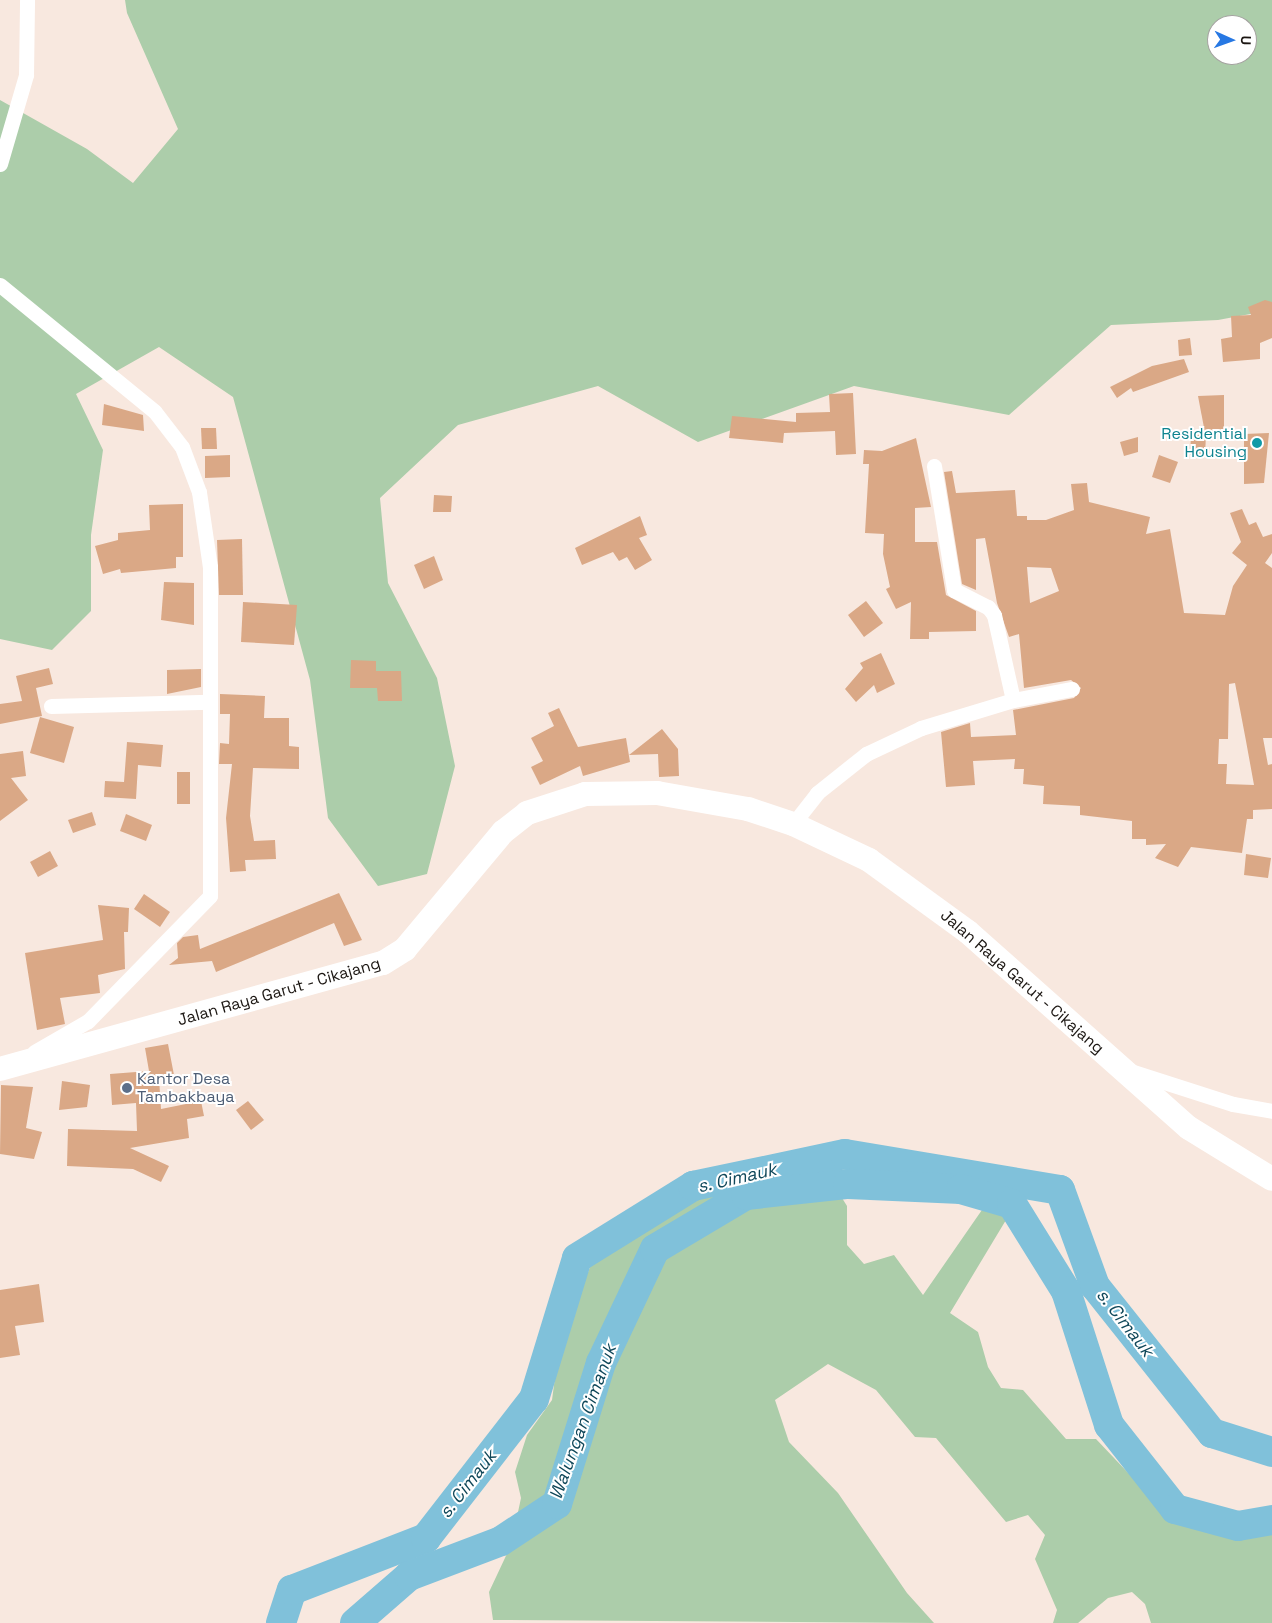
<!DOCTYPE html>
<style>
body{margin:0}
#map{position:relative;width:1272px;height:1623px;overflow:hidden;background:#f8e8df;font-family:"Space Grotesk",sans-serif}
div>[style]{position:absolute}
[style*='--x']{left:calc(var(--x)*1px);top:calc(var(--y)*1px);width:calc(var(--w)*1px);rotate:calc(var(--a)*1deg)}
.green>*{inset:0;background:#accdaa}
.river>*{height:30px;margin:-15px;padding:0 15px;transform-origin:15px;border-radius:15px;background:#80c1da}
.building>*{inset:0;background:#daa886}
.minor>*{height:15px;margin:-7.5px;padding:0 7.5px;transform-origin:7.5px;border-radius:7.5px;background:#fff}
.primary>*{height:24px;margin:-12px;padding:0 12px;transform-origin:12px;border-radius:12px;background:#fff}
.dots>*{width:14px;height:14px;translate:-50% -50%;box-sizing:border-box;border:2px solid #fff;border-radius:50%}
span{translate:-50% -50%;white-space:nowrap;text-align:center;line-height:1.15;-webkit-text-stroke:4px #fff;paint-order:stroke}
.culture-label{font-size:16px;color:#0d838f}
.right{translate:-100% -50%;text-align:right}
.street-label{font-size:16px;color:#1b1612}
.service-label{font-size:16px;color:#4e5e75}
.left{translate:0 -50%;text-align:left}
.water-label{font-size:18px;color:#0f4759;font-style:italic}
.north{position:absolute;left:1207px;top:15px;width:50px;height:50px;box-sizing:border-box;background:#fff;border:1px solid #a4a2a0;border-radius:50%;rotate:92deg;font-size:14px;font-weight:700;line-height:20px;text-align:center;color:#1b1612}
.north::after{content:'';display:block;margin:auto;width:18px;height:22px;background:#2778e3;clip-path:polygon(50% 0,100% 100%,50% 72%,0 100%)}
</style>
<div id="map">
<div class="green">
<i style="clip-path:polygon(evenodd,125px 0,1272px 0,1272px 310px,1218px 320px,1111px 325px,1009px 415px,854px 386px,698px 442px,598px 386px,458px 425px,380px 498px,388px 583px,437px 678px,455px 766px,427px 874px,378px 886px,328px 818px,310px 680px,233px 397px,159px 347px,76px 394px,103px 450px,91px 535px,91px 611px,52px 650px,0 639px,0 100px,87px 149px,133px 183px,178px 129px,127px 13px,125px 0,1217px 25px,1247px 25px,1247px 55px,1217px 55px,1217px 25px)"></i>
<i style="clip-path:polygon(827px 1174px,847px 1206px,847px 1245px,864px 1264px,894px 1255px,923px 1295px,984px 1207px,1009px 1215px,950px 1313px,978px 1332px,988px 1367px,1001px 1388px,1023px 1390px,1066px 1439px,1096px 1439px,1170px 1517px,1250px 1535px,1272px 1526px,1272px 1623px,1151px 1623px,1145px 1604px,1132px 1592px,1108px 1598px,1078px 1623px,1053px 1623px,1057px 1610px,1035px 1559px,1045px 1535px,1028px 1515px,1006px 1522px,936px 1438px,915px 1437px,876px 1390px,828px 1364px,775px 1400px,789px 1442px,838px 1493px,907px 1593px,934px 1623px,493px 1620px,489px 1592px,511px 1545px,521px 1498px,515px 1472px,527px 1435px,552px 1400px,560px 1340px,593px 1260px,691px 1199px)"></i>
</div>
<div class="river">
<i style="--x:281;--y:1623;--w:35;--a:-72"></i>
<i style="--x:292;--y:1590;--w:144;--a:-21.2"></i>
<i style="--x:426;--y:1538;--w:176;--a:-52.2"></i>
<i style="--x:534;--y:1399;--w:147;--a:-73"></i>
<i style="--x:577;--y:1258;--w:137;--a:-31.8"></i>
<i style="--x:693;--y:1186;--w:155;--a:-11.9"></i>
<i style="--x:845;--y:1154;--w:218;--a:9.5"></i>
<i style="--x:1060;--y:1190;--w:102;--a:70"></i>
<i style="--x:1095;--y:1286;--w:188;--a:51.5"></i>
<i style="--x:1212;--y:1433;--w:63;--a:17.6"></i>
<i style="--x:355;--y:1623;--w:72;--a:-41"></i>
<i style="--x:409;--y:1576;--w:98;--a:-20.8"></i>
<i style="--x:501;--y:1541;--w:67;--a:-33.5"></i>
<i style="--x:557;--y:1504;--w:148;--a:-72.7"></i>
<i style="--x:601;--y:1363;--w:126;--a:-64.7"></i>
<i style="--x:655;--y:1249;--w:106;--a:-30.7"></i>
<i style="--x:746;--y:1195;--w:103;--a:-6.2"></i>
<i style="--x:848;--y:1184;--w:113;--a:2.5"></i>
<i style="--x:961;--y:1189;--w:53;--a:16.4"></i>
<i style="--x:1012;--y:1204;--w:102;--a:58.2"></i>
<i style="--x:1066;--y:1291;--w:141;--a:72.2"></i>
<i style="--x:1109;--y:1425;--w:107;--a:51.8"></i>
<i style="--x:1175;--y:1509;--w:65;--a:15.1"></i>
<i style="--x:1238;--y:1526;--w:35;--a:-10"></i>
</div>
<div class="building">
<i style="clip-path:polygon(1265px 300px,1272px 302px,1272px 338px,1260px 343px,1260px 359px,1223px 362px,1221px 339px,1232px 337px,1231px 316px,1251px 315px,1248px 307px)"></i>
<i style="clip-path:polygon(1190px 338px,1192px 355px,1179px 356px,1178px 340px)"></i>
<i style="clip-path:polygon(1184px 359px,1189px 372px,1133px 392px,1131px 388px,1117px 398px,1110px 387px,1152px 366px)"></i>
<i style="clip-path:polygon(853px 393px,856px 454px,836px 455px,835px 431px,784px 433px,783px 443px,729px 438px,732px 416px,796px 422px,796px 413px,830px 412px,829px 394px)"></i>
<i style="clip-path:polygon(1224px 395px,1224px 434px,1205px 433px,1198px 396px)"></i>
<i style="clip-path:polygon(104px 404px,143px 415px,144px 431px,102px 425px)"></i>
<i style="clip-path:polygon(201px 428px,216px 428px,217px 449px,202px 449px)"></i>
<i style="clip-path:polygon(1269px 433px,1264px 483px,1244px 484px,1244px 434px)"></i>
<i style="clip-path:polygon(1191px 435px,1206px 435px,1205px 455px,1190px 455px)"></i>
<i style="clip-path:polygon(1138px 437px,1138px 452px,1124px 456px,1120px 442px)"></i>
<i style="clip-path:polygon(916px 438px,931px 507px,915px 508px,915px 542px,937px 542px,946px 595px,976px 611px,976px 631px,929px 632px,929px 639px,910px 639px,911px 602px,896px 609px,886px 589px,890px 587px,883px 554px,884px 534px,865px 533px,869px 464px,863px 464px,864px 450px,882px 451px)"></i>
<i style="clip-path:polygon(230px 455px,230px 477px,205px 478px,205px 456px)"></i>
<i style="clip-path:polygon(1159px 455px,1178px 462px,1170px 483px,1152px 477px)"></i>
<i style="clip-path:polygon(evenodd,952px 471px,956px 493px,1015px 490px,1017px 516px,1027px 516px,1027px 520px,1046px 520px,1074px 510px,1071px 484px,1087px 483px,1089px 502px,1150px 517px,1146px 534px,1170px 529px,1184px 613px,1225px 615px,1233px 586px,1247px 565px,1232px 553px,1241px 542px,1230px 513px,1242px 509px,1249px 525px,1256px 522px,1263px 537px,1272px 534px,1272px 553px,1265px 563px,1272px 568px,1272px 738px,1263px 738px,1268px 765px,1272px 764px,1272px 809px,1253px 810px,1253px 819px,1247px 819px,1242px 853px,1191px 847px,1178px 867px,1155px 858px,1166px 844px,1146px 845px,1146px 839px,1132px 839px,1132px 821px,1080px 815px,1080px 806px,1043px 804px,1044px 786px,1023px 784px,1024px 769px,1014px 769px,1015px 759px,973px 761px,975px 785px,946px 787px,941px 732px,970px 723px,971px 737px,1016px 735px,1013px 710px,1074px 698px,1081px 688px,1071px 680px,1024px 688px,1019px 634px,1009px 637px,997px 603px,985px 538px,976px 539px,976px 590px,962px 584px,944px 472px,952px 471px,1027px 567px,1051px 568px,1059px 591px,1030px 603px,1027px 567px,952px 471px,1235px 683px,1246px 741px,1254px 785px,1226px 784px,1227px 764px,1218px 764px,1219px 739px,1228px 739px,1229px 684px,1235px 683px)"></i>
<i style="clip-path:polygon(434px 495px,452px 496px,451px 512px,433px 512px)"></i>
<i style="clip-path:polygon(183px 504px,183px 557px,176px 557px,176px 568px,121px 573px,120px 569px,103px 574px,95px 546px,118px 540px,118px 533px,150px 530px,149px 505px)"></i>
<i style="clip-path:polygon(640px 516px,647px 535px,639px 538px,652px 560px,635px 570px,627px 557px,619px 561px,613px 552px,582px 565px,575px 548px)"></i>
<i style="clip-path:polygon(242px 539px,243px 595px,219px 595px,217px 540px)"></i>
<i style="clip-path:polygon(434px 556px,443px 580px,424px 589px,414px 565px)"></i>
<i style="clip-path:polygon(164px 582px,194px 583px,194px 625px,161px 620px)"></i>
<i style="clip-path:polygon(866px 601px,883px 623px,864px 637px,848px 615px)"></i>
<i style="clip-path:polygon(243px 602px,297px 605px,294px 645px,241px 642px)"></i>
<i style="clip-path:polygon(881px 653px,895px 684px,877px 693px,874px 685px,856px 702px,845px 689px,863px 668px,860px 663px)"></i>
<i style="clip-path:polygon(351px 660px,376px 661px,376px 671px,401px 671px,402px 701px,378px 701px,377px 688px,350px 688px)"></i>
<i style="clip-path:polygon(49px 668px,53px 684px,36px 688px,42px 716px,0 724px,0 704px,22px 701px,16px 676px)"></i>
<i style="clip-path:polygon(201px 669px,201px 687px,167px 694px,167px 670px)"></i>
<i style="clip-path:polygon(220px 694px,265px 696px,264px 718px,289px 718px,289px 746px,299px 747px,299px 769px,253px 768px,250px 816px,254px 841px,275px 840px,276px 859px,245px 860px,246px 871px,230px 872px,226px 818px,232px 764px,219px 764px,220px 743px,229px 744px,230px 714px,220px 714px)"></i>
<i style="clip-path:polygon(559px 708px,578px 747px,626px 738px,630px 762px,583px 776px,580px 766px,540px 785px,531px 767px,543px 761px,531px 738px,554px 726px,548px 713px)"></i>
<i style="clip-path:polygon(40px 717px,74px 727px,64px 763px,30px 753px)"></i>
<i style="clip-path:polygon(662px 729px,678px 749px,679px 776px,659px 777px,658px 754px,629px 755px)"></i>
<i style="clip-path:polygon(127px 742px,163px 745px,161px 767px,138px 765px,136px 799px,104px 797px,105px 781px,124px 782px)"></i>
<i style="clip-path:polygon(23px 751px,26px 776px,11px 778px,28px 800px,0 821px,0 754px)"></i>
<i style="clip-path:polygon(177px 772px,190px 772px,190px 804px,177px 804px)"></i>
<i style="clip-path:polygon(92px 812px,96px 825px,73px 833px,68px 820px)"></i>
<i style="clip-path:polygon(126px 814px,152px 825px,146px 841px,120px 831px)"></i>
<i style="clip-path:polygon(50px 851px,58px 866px,38px 877px,30px 862px)"></i>
<i style="clip-path:polygon(1246px 854px,1271px 858px,1268px 878px,1244px 875px)"></i>
<i style="clip-path:polygon(339px 893px,362px 940px,344px 946px,334px 923px,216px 972px,212px 961px,169px 965px,178px 958px,177px 943px,183px 937px,198px 935px,200px 949px)"></i>
<i style="clip-path:polygon(144px 894px,170px 912px,160px 927px,134px 909px)"></i>
<i style="clip-path:polygon(98px 905px,129px 908px,128px 932px,124px 932px,125px 969px,98px 975px,100px 993px,60px 998px,65px 1024px,37px 1030px,25px 953px,103px 940px)"></i>
<i style="clip-path:polygon(168px 1044px,174px 1075px,159px 1078px,161px 1109px,201px 1101px,204px 1116px,187px 1119px,189px 1138px,130px 1148px,169px 1166px,161px 1182px,133px 1169px,67px 1166px,68px 1129px,137px 1131px,136px 1103px,112px 1105px,110px 1074px,149px 1071px,145px 1048px)"></i>
<i style="clip-path:polygon(62px 1081px,90px 1085px,87px 1107px,59px 1110px)"></i>
<i style="clip-path:polygon(1px 1085px,33px 1087px,26px 1128px,42px 1132px,34px 1159px,0 1154px)"></i>
<i style="clip-path:polygon(248px 1101px,264px 1120px,251px 1130px,236px 1110px)"></i>
<i style="clip-path:polygon(39px 1284px,44px 1322px,15px 1326px,20px 1355px,0 1358px,0 1290px)"></i>
</div>
<div class="minor">
<i style="--x:0;--y:164;--w:93;--a:-73.7"></i>
<i style="--x:26;--y:75;--w:75;--a:-89.2"></i>
<i style="--x:0;--y:285;--w:200;--a:39.3"></i>
<i style="--x:155;--y:412;--w:44;--a:52.4"></i>
<i style="--x:182;--y:447;--w:48;--a:69.3"></i>
<i style="--x:199;--y:492;--w:76;--a:81.7"></i>
<i style="--x:210;--y:567;--w:329;--a:90"></i>
<i style="--x:210;--y:896;--w:175;--a:134.3"></i>
<i style="--x:88;--y:1021;--w:62;--a:150.1"></i>
<i style="--x:934;--y:466;--w:126;--a:80.8"></i>
<i style="--x:954;--y:590;--w:38;--a:27"></i>
<i style="--x:988;--y:607;--w:10;--a:53"></i>
<i style="--x:994;--y:615;--w:87;--a:77.4"></i>
<i style="--x:51;--y:706;--w:158;--a:-1.5"></i>
<i style="--x:793;--y:824;--w:39;--a:-52"></i>
<i style="--x:817;--y:793;--w:63;--a:-38.5"></i>
<i style="--x:866;--y:754;--w:61;--a:-25.3"></i>
<i style="--x:921;--y:728;--w:96;--a:-16.9"></i>
<i style="--x:1013;--y:700;--w:60;--a:-10.6"></i>
<i style="--x:1130;--y:1071;--w:108;--a:17.8"></i>
<i style="--x:1233;--y:1104;--w:40;--a:10"></i>
</div>
<div class="primary">
<i style="--x:0;--y:1069;--w:397;--a:-15.5"></i>
<i style="--x:383;--y:963;--w:26;--a:-32"></i>
<i style="--x:405;--y:949;--w:153;--a:-50.1"></i>
<i style="--x:503;--y:832;--w:31;--a:-38"></i>
<i style="--x:527;--y:813;--w:61;--a:-18.1"></i>
<i style="--x:585;--y:794;--w:72;--a:-0.8"></i>
<i style="--x:657;--y:793;--w:92;--a:10"></i>
<i style="--x:748;--y:809;--w:47;--a:18.4"></i>
<i style="--x:793;--y:824;--w:84;--a:25.3"></i>
<i style="--x:869;--y:860;--w:122;--a:36"></i>
<i style="--x:968;--y:932;--w:295;--a:41.6"></i>
<i style="--x:1189;--y:1128;--w:97;--a:31.6"></i>
</div>
<div class="dots">
<i style="left:1257px;top:443px;background:#0f9aa8"></i>
<i style="left:127px;top:1088px;background:#5c6f8a"></i>
</div>
<div class="culture-label">
<span class="right" style="left:1247px;top:443px">Residential<br>Housing</span>
</div>
<div class="street-label">
<span style="left:1022px;top:982px;rotate:41deg">Jalan Raya Garut - Cikajang</span>
<span style="left:279px;top:992px;rotate:-16deg">Jalan Raya Garut - Cikajang</span>
</div>
<div class="service-label">
<span class="left" style="left:137px;top:1088px">Kantor Desa<br>Tambakbaya</span>
</div>
<div class="water-label">
<span style="left:737px;top:1178px;rotate:-13deg">s. Cimauk</span>
<span style="left:1125px;top:1323px;rotate:52deg">s. Cimauk</span>
<span style="left:583px;top:1422px;rotate:-70deg">Walungan Cimanuk</span>
<span style="left:468px;top:1484px;rotate:-52deg">s. Cimauk</span>
</div>
<div class="north">U</div>
</div>
